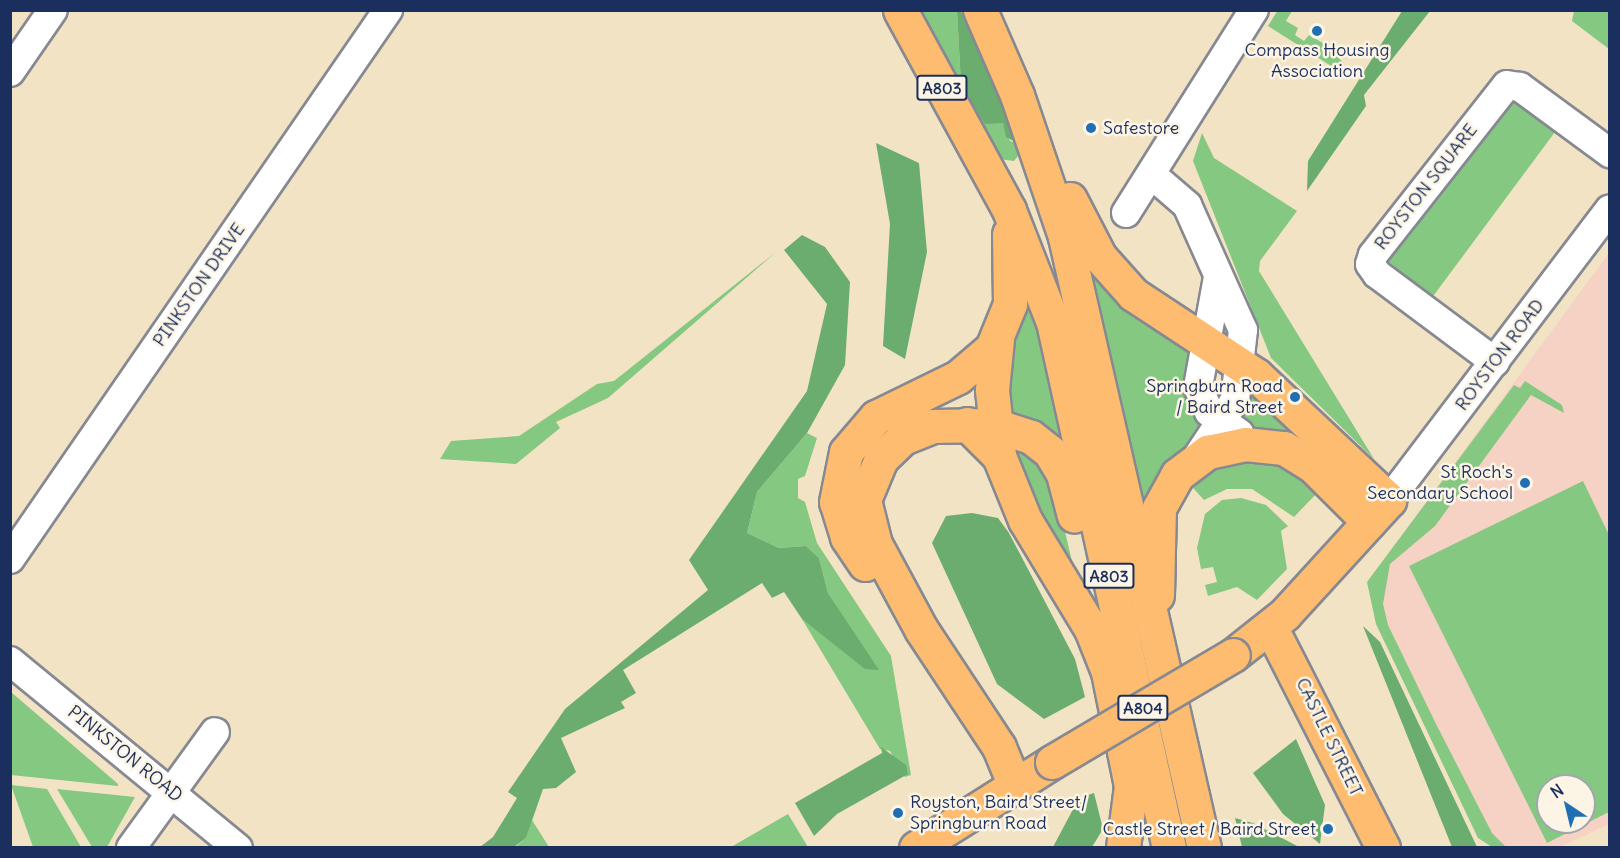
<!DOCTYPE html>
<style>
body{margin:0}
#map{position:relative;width:1620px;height:858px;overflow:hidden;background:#f2e3c5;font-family:Delius,sans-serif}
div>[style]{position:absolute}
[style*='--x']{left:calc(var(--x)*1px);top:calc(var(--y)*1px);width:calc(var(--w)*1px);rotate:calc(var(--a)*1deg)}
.built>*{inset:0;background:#f6d2c4}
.green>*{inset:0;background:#84c881}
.forest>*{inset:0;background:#6bac6f}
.roads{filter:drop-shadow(2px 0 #868992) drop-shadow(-2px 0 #868992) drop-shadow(0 2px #868992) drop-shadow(0 -2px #868992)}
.minor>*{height:28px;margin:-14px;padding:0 14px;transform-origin:14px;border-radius:14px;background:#fff}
.major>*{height:33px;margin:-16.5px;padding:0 16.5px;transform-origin:16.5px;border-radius:16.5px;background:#fdbc6f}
.highway>*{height:33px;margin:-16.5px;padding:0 16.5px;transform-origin:16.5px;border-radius:16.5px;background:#fdbc6f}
.bridges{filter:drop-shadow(2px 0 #868992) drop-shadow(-2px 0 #868992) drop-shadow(0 2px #868992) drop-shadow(0 -2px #868992)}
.major-bridge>*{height:33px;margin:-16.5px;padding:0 16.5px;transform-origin:16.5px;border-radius:16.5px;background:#fdbc6f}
.dots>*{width:16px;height:16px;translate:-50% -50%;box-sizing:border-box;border:3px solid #fcf5e5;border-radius:50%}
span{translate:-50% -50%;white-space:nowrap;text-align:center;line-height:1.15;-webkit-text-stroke:5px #fcf5e5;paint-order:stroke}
.shield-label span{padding:2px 4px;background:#fcf5e5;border:2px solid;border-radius:4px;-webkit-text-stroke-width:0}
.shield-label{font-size:16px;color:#1b2f5e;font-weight:700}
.poi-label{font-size:18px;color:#1b2f5e}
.left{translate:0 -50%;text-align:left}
.right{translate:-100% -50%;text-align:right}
.street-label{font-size:18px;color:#1b2f5e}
.frame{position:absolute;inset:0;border:12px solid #1b2f5e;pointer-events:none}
.north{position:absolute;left:1536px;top:774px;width:60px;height:60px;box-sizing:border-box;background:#fcf5e5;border:2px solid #a2a6af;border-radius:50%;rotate:325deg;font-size:16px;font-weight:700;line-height:24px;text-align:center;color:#1b2f5e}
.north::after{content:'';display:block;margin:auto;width:21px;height:27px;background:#1f6fb2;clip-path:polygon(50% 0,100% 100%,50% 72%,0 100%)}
</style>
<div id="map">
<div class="built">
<i style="clip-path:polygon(evenodd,1609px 253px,1609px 824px,1560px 847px,1492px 847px,1478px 838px,1376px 624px,1367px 582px,1609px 253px,1548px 786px,1584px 786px,1584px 822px,1548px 822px,1548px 786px)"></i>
</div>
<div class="green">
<i style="clip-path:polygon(1278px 10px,1292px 11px,1286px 21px,1298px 28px,1295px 35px,1304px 41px,1309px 35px,1328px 46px,1344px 64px,1339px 71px,1268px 26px)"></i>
<i style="clip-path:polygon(914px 11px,957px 11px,961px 85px,980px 115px,1003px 123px,1010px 141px,1019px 144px,1022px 151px,1014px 161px,999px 159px)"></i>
<i style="clip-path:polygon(1574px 11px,1609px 11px,1609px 49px,1572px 21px)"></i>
<i style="clip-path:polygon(1514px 101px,1555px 132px,1431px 299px,1388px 261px,1507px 102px)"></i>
<i style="clip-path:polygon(1202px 133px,1214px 158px,1297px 211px,1260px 261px,1259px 271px,1374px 459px,1271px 358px,1193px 161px)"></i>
<i style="clip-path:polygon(1080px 246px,1195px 348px,1205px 419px,1145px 519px)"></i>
<i style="clip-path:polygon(776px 252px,608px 398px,556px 422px,560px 428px,516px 464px,440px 459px,451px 441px,519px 436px,597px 384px,614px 381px)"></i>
<i style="clip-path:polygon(1029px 288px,1069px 448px,999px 407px,998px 381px)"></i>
<i style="clip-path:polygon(1525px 381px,1562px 405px,1564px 413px,1531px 395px,1435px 526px,1390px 564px,1383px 604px,1388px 625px,1436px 724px,1492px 833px,1506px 847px,1492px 847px,1478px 838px,1376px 624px,1367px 582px,1514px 385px,1520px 388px)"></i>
<i style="clip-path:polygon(1246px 386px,1303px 441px,1244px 425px,1237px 410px)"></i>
<i style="clip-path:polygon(807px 433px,817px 438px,805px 476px,798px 479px,798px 498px,805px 502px,817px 543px,891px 656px,911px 775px,905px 777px,890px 751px,880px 749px,802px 619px,878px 670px,828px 593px,819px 558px,806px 546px,779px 548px,747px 533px,757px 492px)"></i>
<i style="clip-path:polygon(1014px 442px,1035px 453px,1057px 498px,1075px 574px,1020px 501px)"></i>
<i style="clip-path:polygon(1263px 453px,1320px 490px,1294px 517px,1252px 489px,1227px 489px,1204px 500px,1184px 478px)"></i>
<i style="clip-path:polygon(evenodd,1583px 481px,1609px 535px,1609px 812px,1547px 843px,1409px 566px,1583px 481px,1548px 786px,1584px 786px,1584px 822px,1548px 822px,1548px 786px)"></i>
<i style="clip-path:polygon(1241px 498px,1266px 505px,1288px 526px,1281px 531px,1287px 569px,1257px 600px,1237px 587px,1208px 596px,1205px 585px,1217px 582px,1213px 567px,1201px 569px,1197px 548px,1205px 514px,1222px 500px)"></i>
<i style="clip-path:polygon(11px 692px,118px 784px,118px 786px,11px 775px)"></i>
<i style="clip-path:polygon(11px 785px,47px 789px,81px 847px,33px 847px)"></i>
<i style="clip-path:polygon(57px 789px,135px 797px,107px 847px,92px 847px)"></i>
<i style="clip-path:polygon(788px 814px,808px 847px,731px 847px)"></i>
<i style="clip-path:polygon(532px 820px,549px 847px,514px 848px,526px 838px)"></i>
</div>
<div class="forest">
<i style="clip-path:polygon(957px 11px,961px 11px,1019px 144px,1006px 137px,1003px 123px,985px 124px,961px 85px)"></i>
<i style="clip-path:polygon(1402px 11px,1430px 11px,1364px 95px,1366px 106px,1307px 191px,1308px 161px)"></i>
<i style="clip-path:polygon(876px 143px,919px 163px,927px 252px,905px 359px,883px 346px,890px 224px)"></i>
<i style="clip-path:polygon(802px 235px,825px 247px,850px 282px,845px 365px,807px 433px,757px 492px,747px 533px,779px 548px,806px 546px,819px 558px,828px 593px,879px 670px,865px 669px,802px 619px,784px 592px,772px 598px,762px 583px,623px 670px,636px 693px,621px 702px,625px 708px,561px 738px,576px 772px,556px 788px,543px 789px,526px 838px,514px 847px,480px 847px,493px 837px,517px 798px,508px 792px,565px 709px,708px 590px,689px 560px,807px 391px,827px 304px,784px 250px)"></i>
<i style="clip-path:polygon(972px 513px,998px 518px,1009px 533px,1075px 659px,1085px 697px,1044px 719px,997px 684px,932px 543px,946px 516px)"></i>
<i style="clip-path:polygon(1363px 626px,1380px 642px,1477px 847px,1452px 847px)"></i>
<i style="clip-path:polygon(1296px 739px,1325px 805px,1320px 844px,1283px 814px,1253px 773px)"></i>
<i style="clip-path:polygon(881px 747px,906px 765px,908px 774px,837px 814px,814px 836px,795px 803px,882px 753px)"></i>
<i style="clip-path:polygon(1094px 793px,1103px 829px,1092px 847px,1053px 847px,1079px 798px)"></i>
<i style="clip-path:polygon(1235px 818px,1253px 823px,1299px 847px,1242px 847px)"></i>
</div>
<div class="roads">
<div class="minor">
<i style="--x:10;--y:72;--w:75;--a:-55.3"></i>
<i style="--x:1151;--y:174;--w:48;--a:40.7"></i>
<i style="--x:1187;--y:205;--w:137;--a:65.9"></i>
<i style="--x:1243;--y:330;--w:70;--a:96.5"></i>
<i style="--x:1235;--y:400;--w:71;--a:123.5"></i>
<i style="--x:1126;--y:213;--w:240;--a:-57.8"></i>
<i style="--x:1218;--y:277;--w:112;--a:100.3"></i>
<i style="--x:1198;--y:387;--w:27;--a:66"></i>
<i style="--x:1209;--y:412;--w:37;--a:35"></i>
<i style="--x:1495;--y:362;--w:147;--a:-143.3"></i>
<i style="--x:1377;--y:274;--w:12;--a:-125"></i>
<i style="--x:1370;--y:264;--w:9;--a:-72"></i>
<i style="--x:1373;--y:255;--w:216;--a:-51.8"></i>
<i style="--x:1507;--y:85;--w:13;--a:9"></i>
<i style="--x:1520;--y:87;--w:112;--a:36.3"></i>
<i style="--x:1389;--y:500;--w:365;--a:-52.8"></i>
<i style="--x:10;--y:559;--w:667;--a:-55.45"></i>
<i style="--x:10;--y:661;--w:295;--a:39.4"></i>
<i style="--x:131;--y:848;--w:143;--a:-54.1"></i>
</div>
<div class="major">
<i style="--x:900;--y:10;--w:228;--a:61.4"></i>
<i style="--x:1009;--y:210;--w:120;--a:68.6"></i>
<i style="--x:1053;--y:322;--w:539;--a:77.56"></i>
<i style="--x:980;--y:10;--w:93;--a:66.5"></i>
<i style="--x:1017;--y:95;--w:150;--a:71.3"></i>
<i style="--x:1065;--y:237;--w:627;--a:77.18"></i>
<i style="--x:1070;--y:199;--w:65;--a:62.7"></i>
<i style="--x:1100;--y:257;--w:50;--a:48.3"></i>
<i style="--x:1133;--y:294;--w:147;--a:33.4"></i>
<i style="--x:1256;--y:375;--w:183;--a:43.2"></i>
<i style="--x:1389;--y:500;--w:154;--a:132.4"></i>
<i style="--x:1285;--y:614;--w:66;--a:141.7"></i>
<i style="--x:865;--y:564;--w:32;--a:-124"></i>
<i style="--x:847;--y:537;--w:37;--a:-107"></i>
<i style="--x:836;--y:502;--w:51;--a:-78.7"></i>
<i style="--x:846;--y:452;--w:46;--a:-49.4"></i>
<i style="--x:876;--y:417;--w:91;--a:-26"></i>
<i style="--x:958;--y:377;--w:45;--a:-40.5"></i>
<i style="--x:992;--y:348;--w:48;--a:-67.8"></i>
<i style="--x:1010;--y:304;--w:70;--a:-90.8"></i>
<i style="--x:1157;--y:595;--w:87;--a:-88.7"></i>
<i style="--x:1159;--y:508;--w:38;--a:-61"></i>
<i style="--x:1177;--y:475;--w:39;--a:-37"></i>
<i style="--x:1208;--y:452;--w:38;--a:-12"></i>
<i style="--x:1245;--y:444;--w:39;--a:6"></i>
<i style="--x:1284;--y:448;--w:34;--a:32"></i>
<i style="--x:1313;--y:466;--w:79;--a:45"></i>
<i style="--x:1271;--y:628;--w:247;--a:63"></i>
<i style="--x:1015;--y:786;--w:42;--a:-112.3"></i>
<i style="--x:999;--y:747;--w:141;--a:-123.5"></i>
<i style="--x:921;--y:629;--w:97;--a:-118.4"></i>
<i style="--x:875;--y:544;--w:45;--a:-104"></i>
<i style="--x:864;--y:500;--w:44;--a:-67.5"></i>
<i style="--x:881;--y:459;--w:30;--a:-44"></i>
<i style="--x:903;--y:438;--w:31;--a:-22"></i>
<i style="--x:932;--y:426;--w:62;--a:-0.9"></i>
<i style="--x:994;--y:425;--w:39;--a:18"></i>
<i style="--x:1031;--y:437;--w:24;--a:38"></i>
<i style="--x:1050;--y:452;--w:26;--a:59"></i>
<i style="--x:1063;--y:474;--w:43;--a:75.3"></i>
<i style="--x:916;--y:848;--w:161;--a:-32.3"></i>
</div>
<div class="highway">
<i style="--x:997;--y:339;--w:51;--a:95.6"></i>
<i style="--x:992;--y:390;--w:66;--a:83.9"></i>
<i style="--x:999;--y:456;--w:69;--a:67.9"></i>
<i style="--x:1025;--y:520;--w:127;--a:58.8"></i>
<i style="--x:1091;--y:629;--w:46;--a:68.4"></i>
<i style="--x:1108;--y:672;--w:116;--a:78.6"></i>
<i style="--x:1131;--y:786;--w:63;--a:97.4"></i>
<i style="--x:967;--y:424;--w:45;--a:45"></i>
</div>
</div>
<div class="bridges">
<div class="major-bridge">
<i style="--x:1052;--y:762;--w:210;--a:-30.6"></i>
</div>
</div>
<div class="dots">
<i style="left:1317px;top:31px;background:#1f6fb2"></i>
<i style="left:1091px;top:128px;background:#1f6fb2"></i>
<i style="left:1295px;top:397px;background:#1f6fb2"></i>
<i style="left:1525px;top:483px;background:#1f6fb2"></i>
<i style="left:898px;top:813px;background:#1f6fb2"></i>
<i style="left:1328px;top:829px;background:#1f6fb2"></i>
</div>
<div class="shield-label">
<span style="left:942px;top:88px">A803</span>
<span style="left:1109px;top:576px">A803</span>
<span style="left:1143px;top:708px">A804</span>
</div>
<div class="poi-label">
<span style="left:1317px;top:61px">Compass Housing<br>Association</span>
<span class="left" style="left:1103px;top:128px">Safestore</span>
<span class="right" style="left:1283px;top:397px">Springburn Road<br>/ Baird Street</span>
<span class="right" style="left:1513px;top:483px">St Roch's<br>Secondary School</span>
<span class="left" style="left:910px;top:813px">Royston, Baird Street/<br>Springburn Road</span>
<span class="right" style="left:1316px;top:829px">Castle Street / Baird Street</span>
</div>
<div class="street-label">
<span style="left:1426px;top:187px;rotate:-52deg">ROYSTON SQUARE</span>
<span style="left:199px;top:285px;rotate:-55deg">PINKSTON DRIVE</span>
<span style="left:1500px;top:355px;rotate:-53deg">ROYSTON ROAD</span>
<span style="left:1329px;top:737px;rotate:64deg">CASTLE STREET</span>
<span style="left:125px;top:754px;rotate:39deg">PINKSTON ROAD</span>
</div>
<div class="frame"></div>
<div class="north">N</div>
</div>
